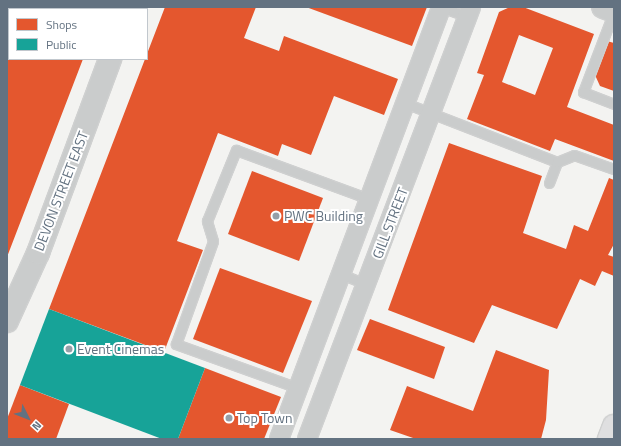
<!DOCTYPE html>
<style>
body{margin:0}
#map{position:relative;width:621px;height:446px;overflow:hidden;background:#f3f3f1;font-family:"Titillium Web",sans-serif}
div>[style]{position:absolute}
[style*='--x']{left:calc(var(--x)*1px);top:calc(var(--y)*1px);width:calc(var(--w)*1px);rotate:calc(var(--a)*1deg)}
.shops>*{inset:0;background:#e4572e}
.public>*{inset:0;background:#17a398}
.roads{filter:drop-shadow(1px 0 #cfd0d0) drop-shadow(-1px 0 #cfd0d0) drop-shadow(0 1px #cfd0d0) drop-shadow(0 -1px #cfd0d0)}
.service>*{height:9px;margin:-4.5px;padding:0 4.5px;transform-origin:4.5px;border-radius:4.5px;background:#cacccc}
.minor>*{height:18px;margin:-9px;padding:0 9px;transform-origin:9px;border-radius:9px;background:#cacccc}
.tertiary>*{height:22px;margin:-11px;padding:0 11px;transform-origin:11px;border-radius:11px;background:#cacccc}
.trunk>*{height:22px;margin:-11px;padding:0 11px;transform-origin:11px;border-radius:11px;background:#dfdfe0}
.dots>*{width:11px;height:11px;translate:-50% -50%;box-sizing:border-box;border:2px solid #fff;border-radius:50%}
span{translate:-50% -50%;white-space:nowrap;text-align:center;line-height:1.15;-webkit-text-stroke:4px #fff;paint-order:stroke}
.street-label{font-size:14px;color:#637281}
.poi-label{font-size:14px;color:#637281}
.left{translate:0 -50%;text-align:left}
.frame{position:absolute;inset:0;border:8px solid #637281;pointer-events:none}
.legend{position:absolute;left:8px;top:8px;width:140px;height:52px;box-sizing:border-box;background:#fff;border:1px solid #c1c7cd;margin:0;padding:5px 7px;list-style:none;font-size:12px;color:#637281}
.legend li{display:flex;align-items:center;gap:8px;height:20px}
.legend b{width:20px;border:1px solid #c1c7cd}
.north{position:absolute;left:8px;top:398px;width:40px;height:40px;-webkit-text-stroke:3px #fff;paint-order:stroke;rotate:132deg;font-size:11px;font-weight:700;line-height:16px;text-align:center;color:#637281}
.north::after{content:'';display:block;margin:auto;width:14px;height:18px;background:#637281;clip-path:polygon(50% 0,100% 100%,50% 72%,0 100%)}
</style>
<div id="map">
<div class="shops">
<i style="clip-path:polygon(7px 7px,103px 7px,9px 9px,9px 59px,83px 59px,7px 257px)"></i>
<i style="clip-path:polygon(165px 7px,256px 7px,244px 38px,279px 51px,284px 36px,398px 79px,384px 115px,334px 96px,311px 155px,282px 144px,278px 156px,218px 133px,177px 241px,203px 250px,164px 352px,49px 309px)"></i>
<i style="clip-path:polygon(306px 7px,427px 7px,412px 46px)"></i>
<i style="clip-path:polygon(evenodd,510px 7px,523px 7px,594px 34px,567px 107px,614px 125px,614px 161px,555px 139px,550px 151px,467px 119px,484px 75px,477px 73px,499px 12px,510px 7px,519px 35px,553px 48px,535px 95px,502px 82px,519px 35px)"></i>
<i style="clip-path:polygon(607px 41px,614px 43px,614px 91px,600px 86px,595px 75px)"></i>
<i style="clip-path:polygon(449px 143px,542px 176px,523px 233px,566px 249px,574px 225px,588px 231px,609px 178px,614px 180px,614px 244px,608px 255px,614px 257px,614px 276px,602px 271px,595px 286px,580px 279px,557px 329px,492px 305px,474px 343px,388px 310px)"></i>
<i style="clip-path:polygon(252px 171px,323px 198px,299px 261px,228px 234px)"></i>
<i style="clip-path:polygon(220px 268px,312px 301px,283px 373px,193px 339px)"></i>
<i style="clip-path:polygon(370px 319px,445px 347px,434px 379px,357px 350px)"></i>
<i style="clip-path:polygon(496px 350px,549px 370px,546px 420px,541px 439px,416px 439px,390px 430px,407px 386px,473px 411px)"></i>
<i style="clip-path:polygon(205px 368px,281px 397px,264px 439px,178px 439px)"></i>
<i style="clip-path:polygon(20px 385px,69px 404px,56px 439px,7px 439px,7px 419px)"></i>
</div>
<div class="public">
<i style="clip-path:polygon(49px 309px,205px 368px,178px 439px,162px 439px,20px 385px)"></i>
</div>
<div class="roads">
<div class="service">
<i style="--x:441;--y:7;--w:30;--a:20"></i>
<i style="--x:614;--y:11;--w:87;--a:110.9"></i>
<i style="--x:583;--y:92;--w:33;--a:21"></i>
<i style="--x:405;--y:103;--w:163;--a:21.2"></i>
<i style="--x:549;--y:183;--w:22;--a:-69"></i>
<i style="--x:557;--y:162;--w:18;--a:-22"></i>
<i style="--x:574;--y:155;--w:42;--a:19.3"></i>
<i style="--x:341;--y:274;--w:27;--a:22"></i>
<i style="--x:298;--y:388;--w:130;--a:-160.2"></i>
<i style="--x:176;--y:344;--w:109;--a:-70.2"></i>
<i style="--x:213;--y:241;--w:21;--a:-107"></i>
<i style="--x:207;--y:221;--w:77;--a:-67.8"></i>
<i style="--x:236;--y:150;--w:142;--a:20.2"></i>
</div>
<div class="minor">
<i style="--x:279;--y:439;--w:461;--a:-69.4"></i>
<i style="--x:307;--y:439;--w:462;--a:-69.2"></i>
</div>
<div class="tertiary">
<i style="--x:603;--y:7;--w:12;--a:20"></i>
<i style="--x:129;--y:9;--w:2;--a:-63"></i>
<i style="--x:7;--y:321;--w:75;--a:-65.5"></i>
<i style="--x:38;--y:253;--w:207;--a:-69.6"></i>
</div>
<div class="trunk">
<i style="--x:609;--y:439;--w:14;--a:-69"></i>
</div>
</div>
<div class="dots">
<i style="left:276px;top:216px;background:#959fa8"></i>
<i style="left:69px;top:349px;background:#959fa8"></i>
<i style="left:229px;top:418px;background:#959fa8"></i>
</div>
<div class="street-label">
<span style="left:61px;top:191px;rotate:-69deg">DEVON STREET EAST</span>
<span style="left:390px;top:223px;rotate:-69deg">GILL STREET</span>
</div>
<div class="poi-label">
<span class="left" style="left:284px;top:216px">PWC Building</span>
<span class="left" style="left:77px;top:349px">Event Cinemas</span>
<span class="left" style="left:237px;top:418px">Top Town</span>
</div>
<div class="frame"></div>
<ul class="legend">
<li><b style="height:11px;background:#e4572e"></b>Shops</li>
<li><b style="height:11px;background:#17a398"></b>Public</li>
</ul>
<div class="north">N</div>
</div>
